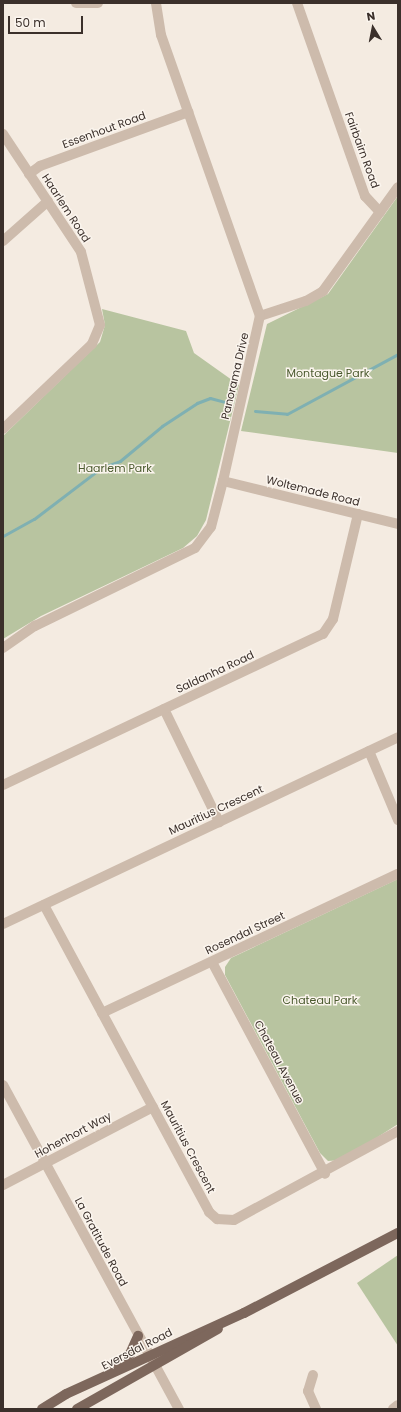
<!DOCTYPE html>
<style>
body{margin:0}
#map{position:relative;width:401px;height:1412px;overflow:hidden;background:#f4ebe1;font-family:Poppins,sans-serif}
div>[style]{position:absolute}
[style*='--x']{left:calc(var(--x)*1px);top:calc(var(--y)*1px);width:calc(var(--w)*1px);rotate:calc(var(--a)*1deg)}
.green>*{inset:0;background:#b8c4a0}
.stream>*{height:3px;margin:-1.5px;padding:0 1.5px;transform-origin:1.5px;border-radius:1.5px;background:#7fb0b2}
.minor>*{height:10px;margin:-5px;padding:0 5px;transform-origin:5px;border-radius:5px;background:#cdbbac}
.major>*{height:10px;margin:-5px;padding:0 5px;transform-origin:5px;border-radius:5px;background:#7d675c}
span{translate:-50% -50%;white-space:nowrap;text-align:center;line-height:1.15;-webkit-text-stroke:3px #fbf5ee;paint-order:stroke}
.street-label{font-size:11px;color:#3b302b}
.park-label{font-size:11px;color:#4a5a2e}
.frame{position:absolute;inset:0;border:4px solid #3b302b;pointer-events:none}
.north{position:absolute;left:353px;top:8px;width:40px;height:40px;-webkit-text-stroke:3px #fbf5ee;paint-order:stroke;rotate:350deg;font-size:11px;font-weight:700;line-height:16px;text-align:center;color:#3b302b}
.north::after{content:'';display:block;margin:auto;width:14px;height:18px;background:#3b302b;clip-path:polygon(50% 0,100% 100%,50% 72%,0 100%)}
.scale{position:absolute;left:8px;top:16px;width:75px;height:18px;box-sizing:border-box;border:2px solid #3b302b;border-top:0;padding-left:5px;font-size:12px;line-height:14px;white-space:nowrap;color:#3b302b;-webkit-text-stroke:3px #fbf5ee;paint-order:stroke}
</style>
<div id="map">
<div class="green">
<i style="clip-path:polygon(398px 196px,398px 453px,241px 431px,267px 324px,328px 294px)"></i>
<i style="clip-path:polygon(102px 309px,186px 331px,194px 353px,239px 385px,206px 520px,197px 536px,183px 548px,41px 616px,3px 639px,3px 436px,100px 342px,105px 325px)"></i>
<i style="clip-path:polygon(398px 879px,398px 1124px,342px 1160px,328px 1161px,320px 1153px,225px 975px,225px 967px,231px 958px)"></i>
<i style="clip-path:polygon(398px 1255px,398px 1346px,357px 1283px)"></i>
</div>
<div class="stream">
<i style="--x:255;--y:411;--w:32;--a:5"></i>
<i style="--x:287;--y:414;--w:126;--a:-28.4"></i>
<i style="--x:3;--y:536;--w:35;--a:-29"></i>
<i style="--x:34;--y:519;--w:84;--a:-37.3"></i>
<i style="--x:101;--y:468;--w:20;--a:-20"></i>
<i style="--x:120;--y:461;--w:55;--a:-39.8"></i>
<i style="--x:162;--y:426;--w:42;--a:-33.3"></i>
<i style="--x:197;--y:403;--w:14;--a:-21"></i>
<i style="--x:210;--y:398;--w:16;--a:15"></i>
</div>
<div class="minor">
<i style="--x:76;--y:3;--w:22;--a:0"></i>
<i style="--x:297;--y:3;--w:205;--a:70.6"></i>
<i style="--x:365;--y:196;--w:22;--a:47"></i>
<i style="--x:3;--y:134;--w:141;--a:56.5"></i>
<i style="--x:81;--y:252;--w:75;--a:75.4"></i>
<i style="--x:100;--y:325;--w:21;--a:113"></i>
<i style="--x:92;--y:344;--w:123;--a:136.3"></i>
<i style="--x:29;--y:174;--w:14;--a:-36"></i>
<i style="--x:40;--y:166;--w:158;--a:-20"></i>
<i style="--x:3;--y:241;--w:60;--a:-41.6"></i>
<i style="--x:260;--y:316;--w:48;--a:-18.1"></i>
<i style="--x:306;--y:301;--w:20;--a:-30"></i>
<i style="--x:323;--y:291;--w:128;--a:-54.2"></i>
<i style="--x:223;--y:481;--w:180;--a:13.8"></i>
<i style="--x:3;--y:648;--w:39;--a:-35"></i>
<i style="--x:35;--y:626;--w:178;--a:-26"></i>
<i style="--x:195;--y:548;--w:26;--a:-53"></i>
<i style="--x:211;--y:527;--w:48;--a:-75.4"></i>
<i style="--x:223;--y:481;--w:169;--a:-77.4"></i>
<i style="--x:260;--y:316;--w:298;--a:-109.4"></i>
<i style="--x:161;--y:35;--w:32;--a:-99"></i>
<i style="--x:164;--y:709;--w:126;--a:64"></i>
<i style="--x:369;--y:751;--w:75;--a:67.2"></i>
<i style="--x:3;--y:785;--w:354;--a:-25.3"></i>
<i style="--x:323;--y:634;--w:18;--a:-56"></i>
<i style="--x:333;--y:619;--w:108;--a:-76.6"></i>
<i style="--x:44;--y:905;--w:349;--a:61.7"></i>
<i style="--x:209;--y:1212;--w:11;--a:41"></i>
<i style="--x:217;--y:1219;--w:17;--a:3"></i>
<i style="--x:234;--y:1220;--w:187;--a:-28.5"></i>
<i style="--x:3;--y:924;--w:437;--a:-25.3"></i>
<i style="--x:212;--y:962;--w:240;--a:61.9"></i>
<i style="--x:102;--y:1013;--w:327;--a:-25.2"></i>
<i style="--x:3;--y:1085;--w:369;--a:61.5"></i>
<i style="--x:3;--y:1185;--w:169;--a:-27.5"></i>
<i style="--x:313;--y:1375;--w:17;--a:107"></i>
<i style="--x:308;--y:1391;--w:20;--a:66"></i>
<i style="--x:393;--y:1409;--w:6;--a:-39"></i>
</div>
<div class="major">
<i style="--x:110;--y:1370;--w:26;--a:-39"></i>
<i style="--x:130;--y:1354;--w:20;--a:-66"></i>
<i style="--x:42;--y:1409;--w:28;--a:-32"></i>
<i style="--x:66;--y:1394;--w:196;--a:-24.5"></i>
<i style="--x:244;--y:1313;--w:174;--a:-27.5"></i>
<i style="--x:77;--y:1409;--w:162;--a:-29.6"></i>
</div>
<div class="street-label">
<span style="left:104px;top:130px;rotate:-20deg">Essenhout Road</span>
<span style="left:362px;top:150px;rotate:70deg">Fairbairn Road</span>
<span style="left:66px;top:208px;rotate:57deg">Haarlem Road</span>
<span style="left:235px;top:376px;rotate:-77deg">Panorama Drive</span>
<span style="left:313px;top:491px;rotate:14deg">Woltemade Road</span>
<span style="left:215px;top:672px;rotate:-25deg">Saldanha Road</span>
<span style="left:216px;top:810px;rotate:-25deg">Mauritius Crescent</span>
<span style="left:245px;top:933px;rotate:-25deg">Rosendal Street</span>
<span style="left:279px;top:1062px;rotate:62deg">Chateau Avenue</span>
<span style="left:73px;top:1135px;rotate:-28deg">Hohenhort Way</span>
<span style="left:188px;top:1147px;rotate:62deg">Mauritius Crescent</span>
<span style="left:101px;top:1242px;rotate:62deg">La Gratitude Road</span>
<span style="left:137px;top:1349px;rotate:-27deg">Eversdal Road</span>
</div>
<div class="park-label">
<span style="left:328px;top:373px">Montague Park</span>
<span style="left:115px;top:468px">Haarlem Park</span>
<span style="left:320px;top:1000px">Chateau Park</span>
</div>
<div class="frame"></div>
<div class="north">N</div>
<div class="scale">50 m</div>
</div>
